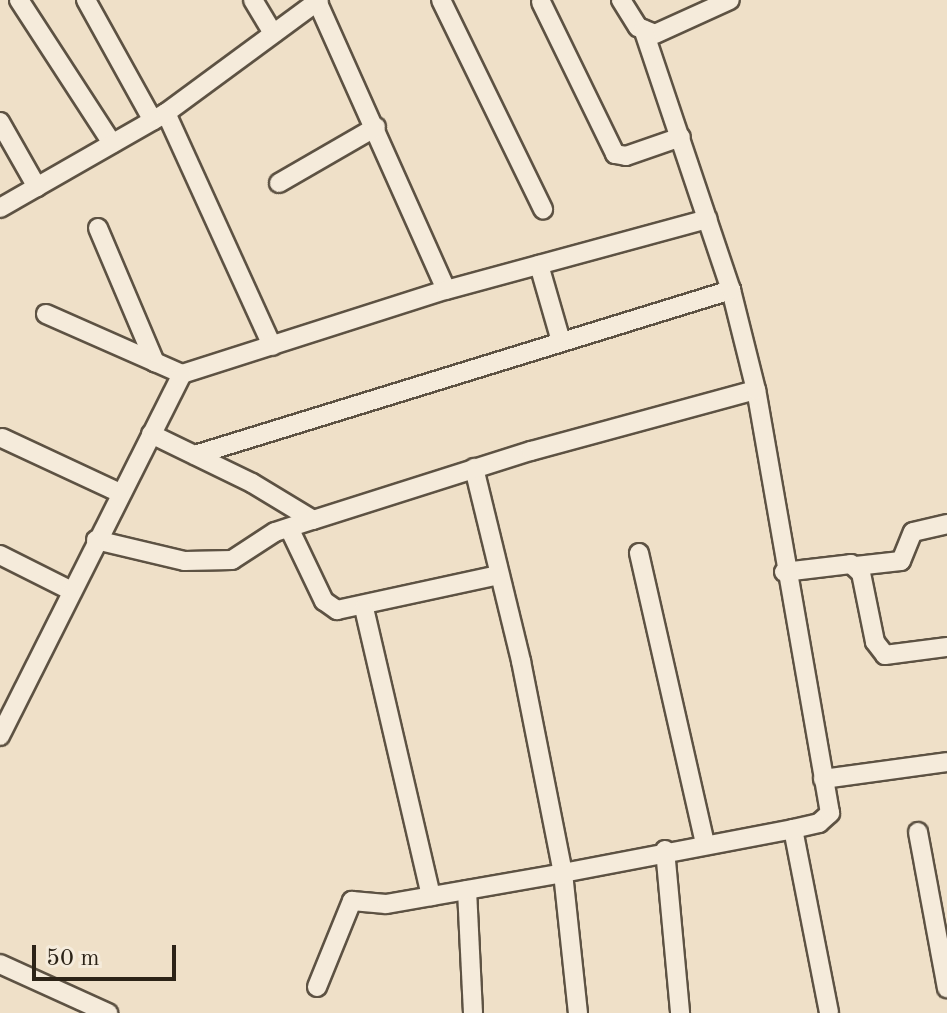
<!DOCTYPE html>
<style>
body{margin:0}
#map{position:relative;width:947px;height:1013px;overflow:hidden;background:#efe0c8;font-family:"Old Standard TT",serif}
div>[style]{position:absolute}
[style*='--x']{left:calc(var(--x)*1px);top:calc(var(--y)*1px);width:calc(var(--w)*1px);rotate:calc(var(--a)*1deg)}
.roads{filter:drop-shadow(2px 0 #5d5243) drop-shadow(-2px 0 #5d5243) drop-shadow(0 2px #5d5243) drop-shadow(0 -2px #5d5243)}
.minor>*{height:18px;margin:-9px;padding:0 9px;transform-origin:9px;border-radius:9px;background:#f5ebdb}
span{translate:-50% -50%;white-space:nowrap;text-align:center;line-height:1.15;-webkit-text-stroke:6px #f5ebdb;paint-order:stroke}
.scale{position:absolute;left:32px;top:945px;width:144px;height:36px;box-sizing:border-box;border:4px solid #2c2317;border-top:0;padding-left:10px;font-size:24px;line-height:28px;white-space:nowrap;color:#2c2317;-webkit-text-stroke:6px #f5ebdb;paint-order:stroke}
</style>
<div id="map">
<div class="roads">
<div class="minor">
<i style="--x:19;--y:0;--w:171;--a:57"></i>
<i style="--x:86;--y:0;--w:138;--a:61"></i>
<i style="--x:253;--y:0;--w:39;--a:59"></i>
<i style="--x:441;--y:0;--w:233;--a:64"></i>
<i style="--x:621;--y:0;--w:32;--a:58"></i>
<i style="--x:638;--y:27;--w:18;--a:22"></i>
<i style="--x:655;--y:34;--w:82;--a:-24.4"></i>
<i style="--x:317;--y:1;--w:316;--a:65.9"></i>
<i style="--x:541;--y:2;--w:169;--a:64"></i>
<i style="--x:615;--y:154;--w:11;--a:10"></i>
<i style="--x:626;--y:156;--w:58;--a:-19.1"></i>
<i style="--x:166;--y:113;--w:256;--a:65.5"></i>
<i style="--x:0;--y:122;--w:75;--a:60.4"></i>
<i style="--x:279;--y:183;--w:112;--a:-30"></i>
<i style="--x:0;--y:208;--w:191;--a:-29.8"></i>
<i style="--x:166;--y:113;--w:190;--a:-36.4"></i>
<i style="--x:98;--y:228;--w:146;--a:67"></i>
<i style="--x:539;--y:265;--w:79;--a:73.9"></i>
<i style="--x:46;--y:314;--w:149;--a:23.8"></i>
<i style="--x:182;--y:374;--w:277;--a:-17.7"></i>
<i style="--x:446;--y:290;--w:271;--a:-15.2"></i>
<i style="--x:151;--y:434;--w:112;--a:25.9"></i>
<i style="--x:252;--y:483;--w:71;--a:31.2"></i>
<i style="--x:2;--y:438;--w:130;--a:25"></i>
<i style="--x:195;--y:455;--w:561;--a:-17.11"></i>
<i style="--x:474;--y:468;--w:199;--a:76.3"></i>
<i style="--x:521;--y:661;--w:216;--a:78.8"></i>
<i style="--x:563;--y:873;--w:141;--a:83.9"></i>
<i style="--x:289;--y:528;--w:81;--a:64.4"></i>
<i style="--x:324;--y:601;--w:16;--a:35"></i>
<i style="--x:337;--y:610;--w:166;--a:-12.2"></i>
<i style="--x:96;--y:540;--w:91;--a:13.3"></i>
<i style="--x:185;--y:561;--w:47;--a:-1.2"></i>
<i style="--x:232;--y:560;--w:51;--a:-33.1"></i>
<i style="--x:275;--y:532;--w:40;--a:-18"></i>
<i style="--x:313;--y:520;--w:229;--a:-17.6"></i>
<i style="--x:531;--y:451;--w:233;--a:-15.2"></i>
<i style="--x:639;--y:553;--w:297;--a:77.2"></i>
<i style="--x:0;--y:555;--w:78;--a:26.6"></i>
<i style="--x:856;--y:566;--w:45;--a:-6.3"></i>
<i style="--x:901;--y:561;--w:31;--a:-68"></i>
<i style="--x:913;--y:532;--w:35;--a:-13"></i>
<i style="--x:784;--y:572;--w:67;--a:-6.8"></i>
<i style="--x:851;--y:564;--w:13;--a:42"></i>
<i style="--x:861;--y:573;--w:70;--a:78.5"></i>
<i style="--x:875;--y:642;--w:16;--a:52"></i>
<i style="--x:885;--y:655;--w:63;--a:-7.4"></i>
<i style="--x:364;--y:608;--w:296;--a:76.9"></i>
<i style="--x:0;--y:736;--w:405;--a:-63.3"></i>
<i style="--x:823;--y:779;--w:125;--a:-7.8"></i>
<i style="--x:793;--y:829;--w:187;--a:78.9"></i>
<i style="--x:918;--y:832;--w:159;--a:79.5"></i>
<i style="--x:665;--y:850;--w:164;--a:84.7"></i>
<i style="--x:467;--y:890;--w:123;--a:87.2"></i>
<i style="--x:0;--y:964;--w:119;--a:24.4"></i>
<i style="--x:317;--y:987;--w:93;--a:-67.9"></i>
<i style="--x:352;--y:901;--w:34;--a:5"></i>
<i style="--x:386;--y:904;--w:180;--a:-9.9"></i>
<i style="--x:563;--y:873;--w:234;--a:-10.8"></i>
<i style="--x:793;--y:829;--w:27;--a:-13"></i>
<i style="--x:819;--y:823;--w:15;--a:-42"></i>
<i style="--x:830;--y:813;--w:429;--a:-99.9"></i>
<i style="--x:756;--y:390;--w:103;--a:-104"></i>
<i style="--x:731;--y:290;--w:275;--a:-108.6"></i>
</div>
</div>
<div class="scale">50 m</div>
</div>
